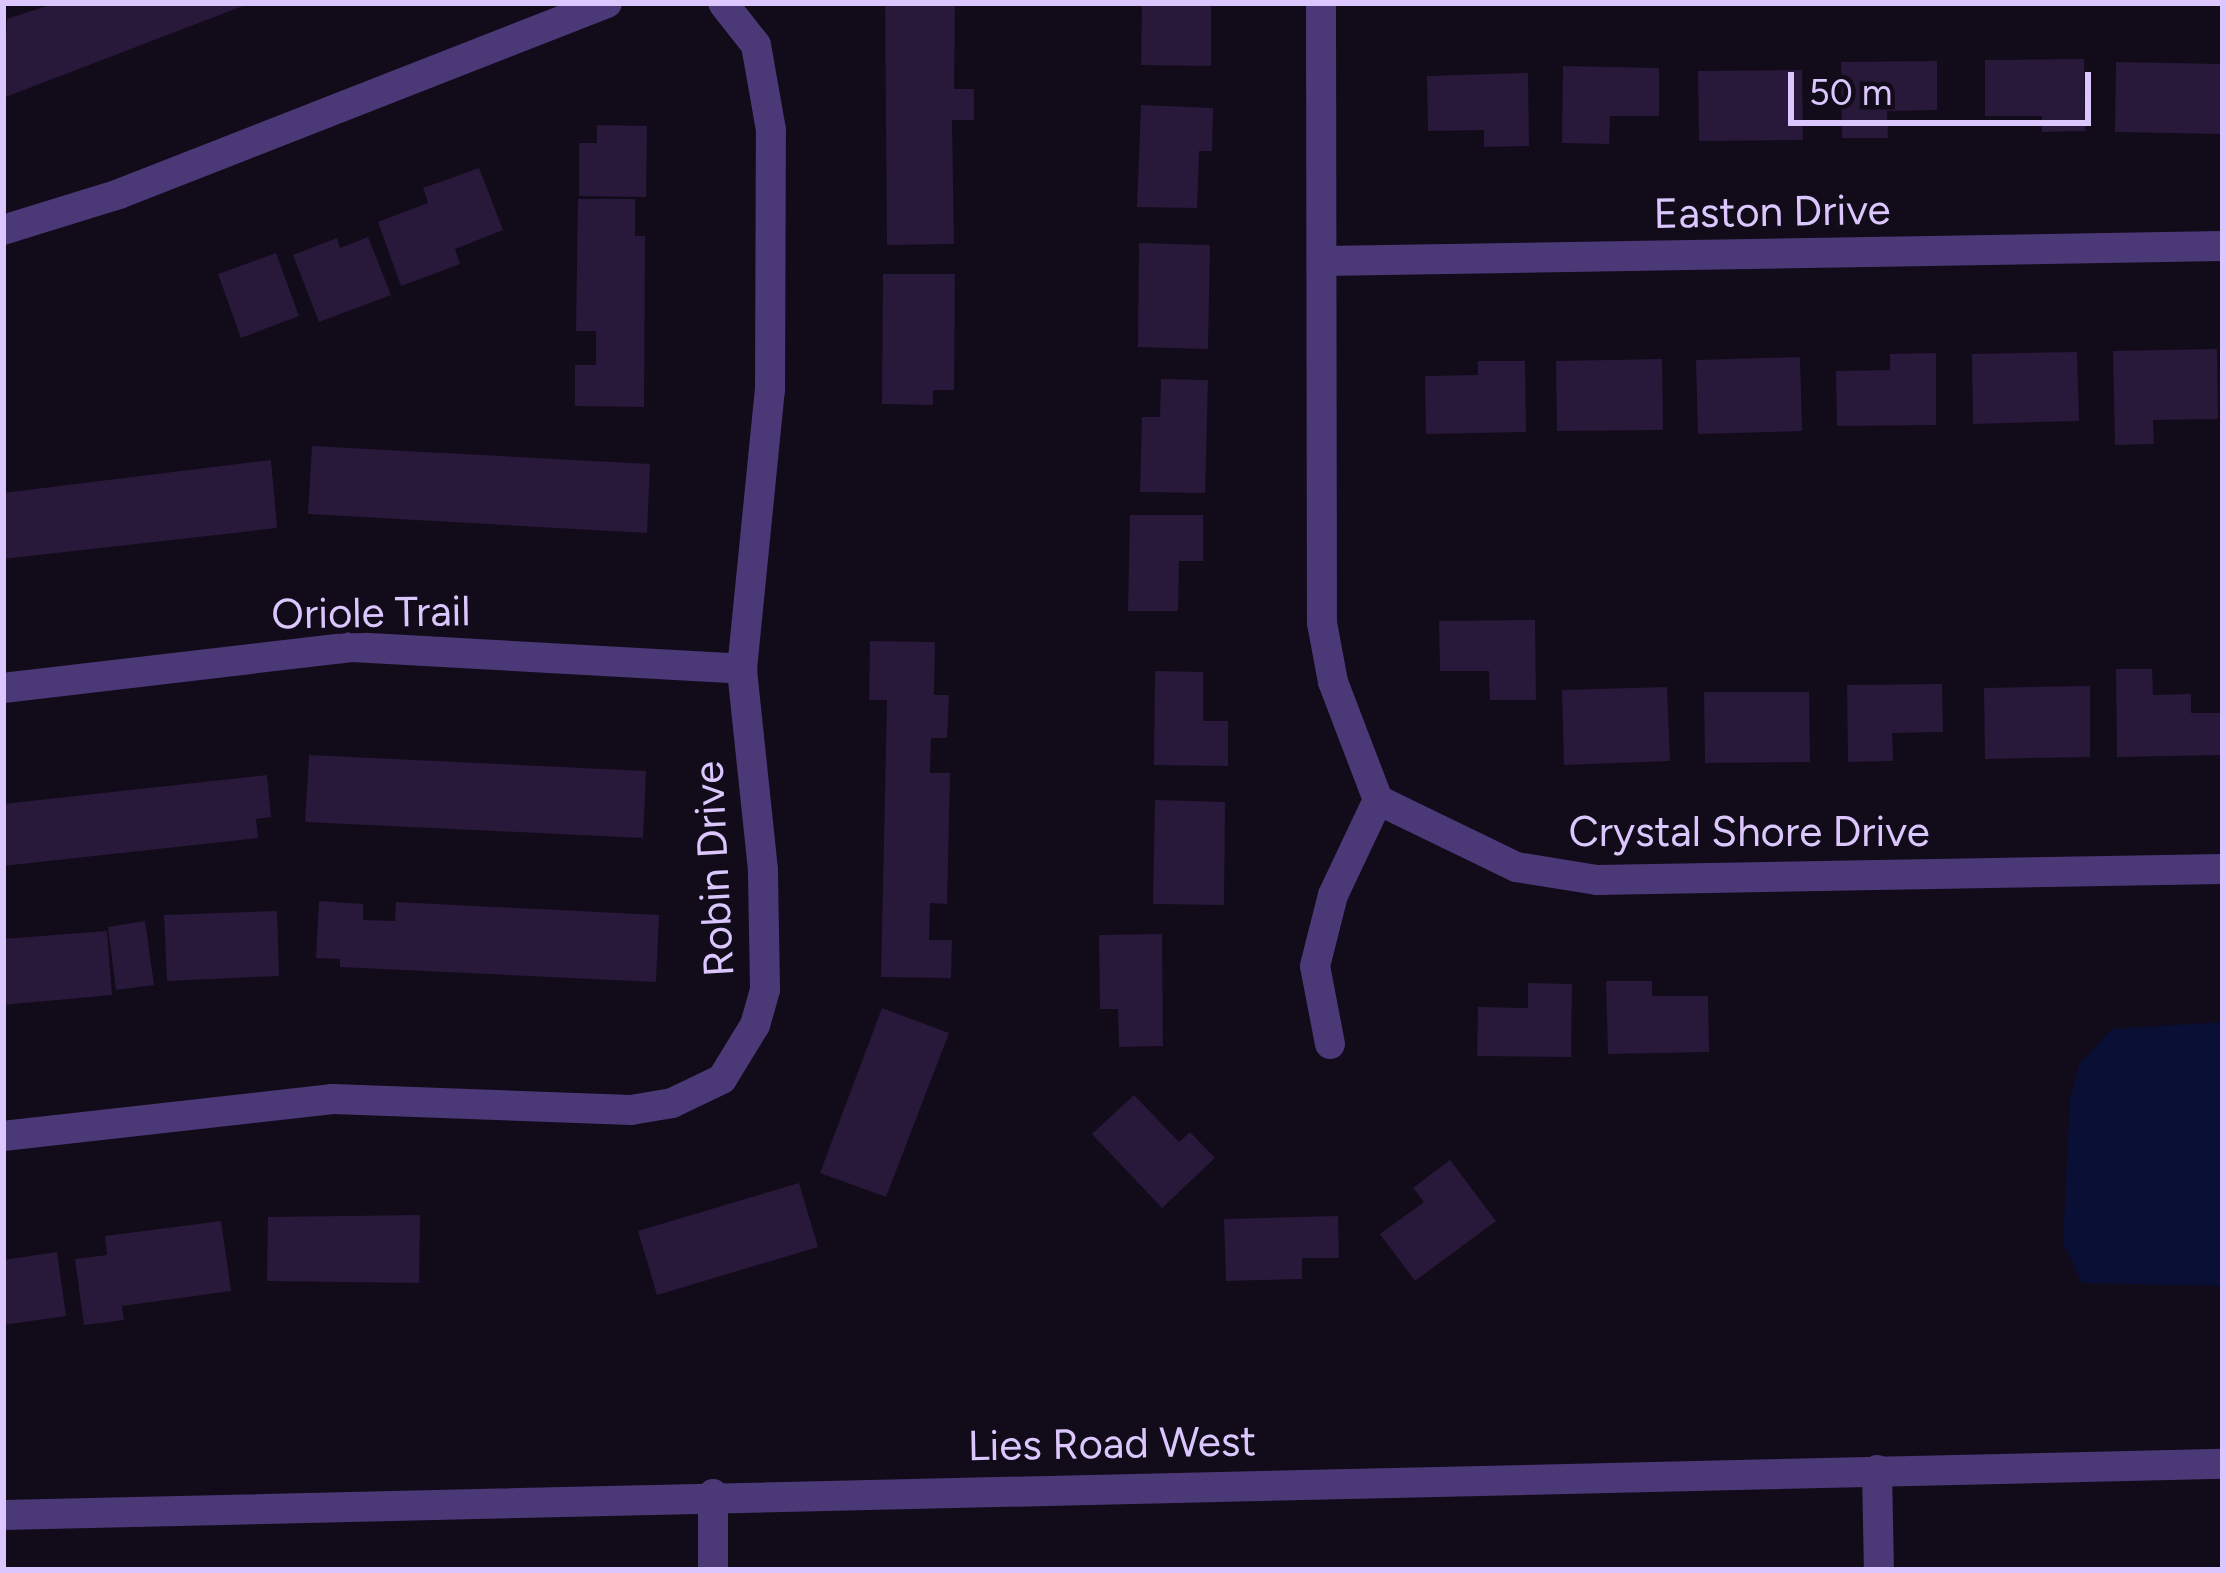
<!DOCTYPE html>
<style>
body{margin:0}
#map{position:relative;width:2226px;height:1573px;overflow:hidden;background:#120b1a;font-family:Figtree,sans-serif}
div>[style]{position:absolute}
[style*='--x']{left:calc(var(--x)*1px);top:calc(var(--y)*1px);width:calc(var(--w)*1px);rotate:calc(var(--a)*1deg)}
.water>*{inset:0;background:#0a0f35}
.building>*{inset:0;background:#28183a}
.minor>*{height:30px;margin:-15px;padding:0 15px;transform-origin:15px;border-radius:15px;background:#4b3877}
.tertiary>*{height:30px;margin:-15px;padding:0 15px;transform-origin:15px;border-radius:15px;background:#4b3877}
span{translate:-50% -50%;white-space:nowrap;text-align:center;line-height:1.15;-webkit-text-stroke:12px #120b1a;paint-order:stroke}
.street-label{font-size:42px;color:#dbc7fd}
.frame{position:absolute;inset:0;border:6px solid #dbc7fd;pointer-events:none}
.scale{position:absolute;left:1788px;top:72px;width:303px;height:54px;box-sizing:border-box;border:6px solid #dbc7fd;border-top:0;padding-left:15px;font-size:36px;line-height:42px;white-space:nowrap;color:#dbc7fd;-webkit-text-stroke:9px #120b1a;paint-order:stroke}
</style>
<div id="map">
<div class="water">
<i style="clip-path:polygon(2223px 1022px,2223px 1286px,2082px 1283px,2063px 1243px,2070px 1099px,2080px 1063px,2112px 1029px)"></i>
</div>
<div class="building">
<i style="clip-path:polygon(56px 3px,248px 3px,248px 4px,3px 98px,7px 19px)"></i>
<i style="clip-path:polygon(885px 3px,955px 3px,954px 89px,974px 89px,974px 120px,952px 120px,954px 244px,887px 245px)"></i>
<i style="clip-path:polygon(1142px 3px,1211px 3px,1211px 66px,1141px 65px)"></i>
<i style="clip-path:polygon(2084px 59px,2085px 131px,2042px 132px,2042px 116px,1985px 116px,1985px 60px)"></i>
<i style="clip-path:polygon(1937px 61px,1937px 110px,1887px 111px,1888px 138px,1842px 138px,1841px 62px)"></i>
<i style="clip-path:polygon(2116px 62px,2223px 64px,2222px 134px,2115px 132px)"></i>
<i style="clip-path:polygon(1563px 66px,1659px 68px,1659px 116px,1610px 116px,1609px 144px,1562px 143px)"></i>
<i style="clip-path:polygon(1802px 70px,1803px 140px,1699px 141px,1698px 71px)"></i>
<i style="clip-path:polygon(1528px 73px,1529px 146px,1484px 147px,1484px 130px,1428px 131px,1427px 76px)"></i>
<i style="clip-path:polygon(1141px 105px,1213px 108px,1212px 151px,1199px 151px,1197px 208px,1137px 207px)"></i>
<i style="clip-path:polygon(597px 125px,647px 126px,646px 197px,579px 196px,579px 143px,597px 143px)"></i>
<i style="clip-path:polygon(479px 168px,503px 230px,455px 249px,460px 264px,401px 286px,378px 222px,428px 203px,423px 188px)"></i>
<i style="clip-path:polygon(578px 199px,635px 199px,635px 236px,645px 236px,644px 407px,575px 406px,575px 365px,596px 365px,596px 331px,576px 331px)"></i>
<i style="clip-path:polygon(368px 237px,391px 295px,319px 322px,293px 255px,337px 238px,340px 248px)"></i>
<i style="clip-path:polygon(1139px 243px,1210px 245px,1208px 349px,1138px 347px)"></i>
<i style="clip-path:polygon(276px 253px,299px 316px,241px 338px,218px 274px)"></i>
<i style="clip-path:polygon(883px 274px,955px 274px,954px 390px,933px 390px,933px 405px,882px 404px)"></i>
<i style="clip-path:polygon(2217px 349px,2218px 419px,2153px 420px,2154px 444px,2115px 445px,2113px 351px)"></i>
<i style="clip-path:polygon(2077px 352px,2079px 421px,1973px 424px,1972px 354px)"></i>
<i style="clip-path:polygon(1936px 353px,1936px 425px,1837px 426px,1836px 371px,1890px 370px,1890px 354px)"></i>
<i style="clip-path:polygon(1800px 357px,1802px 431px,1698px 434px,1696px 360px)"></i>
<i style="clip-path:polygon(1662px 359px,1663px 430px,1557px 431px,1556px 361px)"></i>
<i style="clip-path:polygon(1478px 361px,1525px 361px,1526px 432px,1426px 434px,1425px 376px,1478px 375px)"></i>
<i style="clip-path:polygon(1161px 379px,1208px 380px,1205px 493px,1140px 492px,1142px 417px,1160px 417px)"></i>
<i style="clip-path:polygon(312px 446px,650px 464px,647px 533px,308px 514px)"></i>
<i style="clip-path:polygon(271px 460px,277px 528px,3px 559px,3px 493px)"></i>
<i style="clip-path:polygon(1130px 515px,1203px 515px,1203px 561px,1179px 561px,1178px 611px,1128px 611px)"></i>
<i style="clip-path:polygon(1535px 620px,1536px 700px,1490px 700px,1489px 671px,1440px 671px,1439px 621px)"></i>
<i style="clip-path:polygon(870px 641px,935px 642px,934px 695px,949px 695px,947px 738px,931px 738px,930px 773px,950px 773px,947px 904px,930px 903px,929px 940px,952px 940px,951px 978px,881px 977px,887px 700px,869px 700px)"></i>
<i style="clip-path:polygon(2116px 669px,2152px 669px,2153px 695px,2191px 694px,2191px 713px,2223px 713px,2223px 755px,2117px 757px)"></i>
<i style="clip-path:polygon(1155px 671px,1203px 672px,1203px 721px,1228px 721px,1228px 766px,1154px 765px)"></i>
<i style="clip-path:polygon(1942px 684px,1943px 732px,1892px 733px,1893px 761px,1848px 762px,1847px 685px)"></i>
<i style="clip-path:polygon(2090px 686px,2090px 757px,1985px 759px,1984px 688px)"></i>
<i style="clip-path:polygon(1667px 687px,1670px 761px,1564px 765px,1562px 690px)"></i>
<i style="clip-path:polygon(1704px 692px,1809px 692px,1810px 762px,1705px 763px)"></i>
<i style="clip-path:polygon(309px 755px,646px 771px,643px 838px,305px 822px)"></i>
<i style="clip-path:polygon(267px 775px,271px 817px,256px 819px,258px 838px,3px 866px,3px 804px)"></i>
<i style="clip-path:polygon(1155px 800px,1225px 802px,1224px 905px,1153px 904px)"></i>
<i style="clip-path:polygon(319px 901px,363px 904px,363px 920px,395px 921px,396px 902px,659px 915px,656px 982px,340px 967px,340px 959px,316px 958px)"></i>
<i style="clip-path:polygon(277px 911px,279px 976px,167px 981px,164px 915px)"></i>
<i style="clip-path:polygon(145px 921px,154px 985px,116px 990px,108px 927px)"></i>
<i style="clip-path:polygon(107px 931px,112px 995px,3px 1005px,3px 939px)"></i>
<i style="clip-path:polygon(1162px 934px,1163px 1046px,1119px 1047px,1118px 1009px,1100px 1009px,1099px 935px)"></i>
<i style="clip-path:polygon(1606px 981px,1652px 981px,1652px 996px,1708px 996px,1709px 1052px,1608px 1054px)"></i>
<i style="clip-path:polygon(1528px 983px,1572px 984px,1571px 1057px,1477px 1056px,1478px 1007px,1528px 1008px)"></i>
<i style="clip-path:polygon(882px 1008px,949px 1033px,886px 1197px,820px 1173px)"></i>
<i style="clip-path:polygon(1134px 1095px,1179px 1142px,1190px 1132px,1215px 1158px,1162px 1208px,1092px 1134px)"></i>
<i style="clip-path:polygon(1450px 1160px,1496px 1221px,1415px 1281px,1380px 1234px,1424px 1202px,1413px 1188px)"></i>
<i style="clip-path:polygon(799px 1183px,818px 1247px,657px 1295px,638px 1231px)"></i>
<i style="clip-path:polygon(420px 1215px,419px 1283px,267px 1281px,268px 1217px)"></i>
<i style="clip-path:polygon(1338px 1216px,1339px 1258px,1302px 1258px,1302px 1279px,1226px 1281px,1224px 1219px)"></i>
<i style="clip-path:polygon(221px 1221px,231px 1291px,122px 1306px,124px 1320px,84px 1325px,75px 1259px,107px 1255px,105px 1236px)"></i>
<i style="clip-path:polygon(57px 1252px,66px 1316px,3px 1325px,3px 1260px)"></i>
</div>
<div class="minor">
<i style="--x:1321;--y:3;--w:620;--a:89.91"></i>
<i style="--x:1322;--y:623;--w:60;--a:79.4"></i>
<i style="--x:1333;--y:682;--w:126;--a:69.1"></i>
<i style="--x:1378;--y:800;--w:153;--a:25.9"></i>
<i style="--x:1516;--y:867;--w:82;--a:9.1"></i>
<i style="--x:1597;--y:880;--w:626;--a:-1.01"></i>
<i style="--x:3;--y:230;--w:121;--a:-17.2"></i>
<i style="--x:119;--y:194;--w:524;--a:-21.38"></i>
<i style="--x:1323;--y:261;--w:900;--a:-0.95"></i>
<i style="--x:3;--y:688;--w:351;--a:-6.7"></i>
<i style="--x:352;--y:647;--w:391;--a:3.2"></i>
<i style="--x:1330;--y:1044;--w:79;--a:-100.9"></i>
<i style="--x:1315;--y:966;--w:73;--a:-75.8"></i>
<i style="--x:1333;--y:895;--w:105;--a:-64.7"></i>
<i style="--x:3;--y:1136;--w:332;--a:-6.4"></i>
<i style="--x:333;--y:1099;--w:298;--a:2.1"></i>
<i style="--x:631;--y:1110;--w:42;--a:-9.7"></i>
<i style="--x:672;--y:1103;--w:55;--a:-25.6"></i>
<i style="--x:722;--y:1079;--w:63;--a:-58.6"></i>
<i style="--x:755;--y:1025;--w:37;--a:-74"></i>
<i style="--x:765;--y:989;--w:119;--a:-91"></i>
<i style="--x:763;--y:870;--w:202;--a:-96"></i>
<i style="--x:742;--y:669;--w:280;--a:-84.3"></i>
<i style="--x:770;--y:390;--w:260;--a:-89.8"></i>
<i style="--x:771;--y:130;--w:86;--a:-100"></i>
<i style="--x:756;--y:45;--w:53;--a:-128.2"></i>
<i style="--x:1877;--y:1470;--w:100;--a:88.9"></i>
<i style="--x:713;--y:1570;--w:76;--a:-90"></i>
</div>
<div class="tertiary">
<i style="--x:3;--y:1515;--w:2221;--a:-1.32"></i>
</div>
<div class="street-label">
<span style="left:1772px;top:212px;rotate:-1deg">Easton Drive</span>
<span style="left:371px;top:613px;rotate:-1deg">Oriole Trail</span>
<span style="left:1749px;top:832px">Crystal Shore Drive</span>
<span style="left:714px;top:869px;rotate:-93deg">Robin Drive</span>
<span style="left:1112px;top:1444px;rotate:-1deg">Lies Road West</span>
</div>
<div class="frame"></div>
<div class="scale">50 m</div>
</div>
